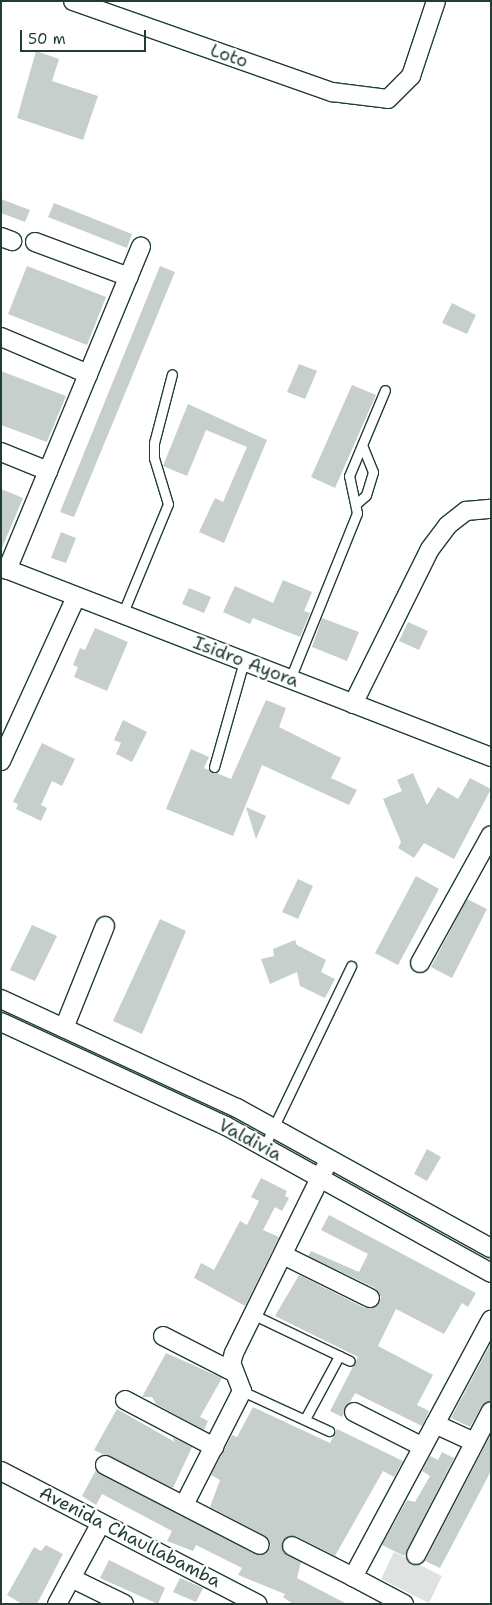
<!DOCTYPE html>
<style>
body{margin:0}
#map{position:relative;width:492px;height:1605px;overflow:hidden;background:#fff;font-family:"Shantell Sans",sans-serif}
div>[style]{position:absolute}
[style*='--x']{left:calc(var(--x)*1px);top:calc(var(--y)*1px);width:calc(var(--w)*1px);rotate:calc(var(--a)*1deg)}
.green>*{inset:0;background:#dee3e2}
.building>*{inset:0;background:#c7cfcc}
.roads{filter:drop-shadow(1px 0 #1f3d34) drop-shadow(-1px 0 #1f3d34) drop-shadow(0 1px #1f3d34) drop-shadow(0 -1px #1f3d34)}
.service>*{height:9px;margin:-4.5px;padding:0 4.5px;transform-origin:4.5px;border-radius:4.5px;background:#fff}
.minor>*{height:18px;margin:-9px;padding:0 9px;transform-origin:9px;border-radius:9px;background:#fff}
span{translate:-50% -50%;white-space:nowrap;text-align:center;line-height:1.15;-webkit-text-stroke:4.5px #fff;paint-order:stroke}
.street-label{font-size:18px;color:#1f3d34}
.frame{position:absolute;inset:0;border:2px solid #1f3d34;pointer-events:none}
.scale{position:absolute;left:20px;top:30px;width:126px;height:22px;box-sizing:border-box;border:2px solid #1f3d34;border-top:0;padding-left:6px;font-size:15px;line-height:18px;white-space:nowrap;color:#1f3d34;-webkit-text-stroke:4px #fff;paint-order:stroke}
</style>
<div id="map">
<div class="green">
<i style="clip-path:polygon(394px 1552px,442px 1576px,429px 1603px,381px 1579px)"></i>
</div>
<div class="building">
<i style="clip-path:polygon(36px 51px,59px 59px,52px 81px,98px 96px,83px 140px,17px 118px)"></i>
<i style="clip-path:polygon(1px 199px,30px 210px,25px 222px,1px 213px)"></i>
<i style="clip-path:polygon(54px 203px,132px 234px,127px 248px,48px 217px)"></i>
<i style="clip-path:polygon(27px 266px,106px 297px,87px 345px,8px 314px)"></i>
<i style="clip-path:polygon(160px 266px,175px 272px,74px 517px,60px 512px)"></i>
<i style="clip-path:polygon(452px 303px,476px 315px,467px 334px,442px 323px)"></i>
<i style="clip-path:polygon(299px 364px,317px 371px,305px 399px,287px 392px)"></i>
<i style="clip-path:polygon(1px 371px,66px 396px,47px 442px,1px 425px)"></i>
<i style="clip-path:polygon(352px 385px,376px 395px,335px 488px,311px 477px)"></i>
<i style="clip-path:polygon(188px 404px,267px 440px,224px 543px,199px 532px,215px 498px,223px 502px,247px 447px,206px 430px,187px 476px,163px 466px)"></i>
<i style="clip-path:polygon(1px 489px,23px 498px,2px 548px,1px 547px)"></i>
<i style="clip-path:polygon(61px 532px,76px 538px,66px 563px,51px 558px)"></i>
<i style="clip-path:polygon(283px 580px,312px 592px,304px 611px,310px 613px,300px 637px,253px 618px,250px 624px,223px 612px,235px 586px,273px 603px)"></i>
<i style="clip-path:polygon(189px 588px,211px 597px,204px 613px,182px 604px)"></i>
<i style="clip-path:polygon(322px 618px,359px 632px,347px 661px,312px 647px)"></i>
<i style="clip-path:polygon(408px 622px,428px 631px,419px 650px,399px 641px)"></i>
<i style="clip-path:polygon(95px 628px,128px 642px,107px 691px,74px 677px,78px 667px,73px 665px,80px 648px,85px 650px)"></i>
<i style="clip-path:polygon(266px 700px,286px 708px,279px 727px,341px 758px,331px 778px,357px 790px,349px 805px,262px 765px,233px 836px,166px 809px,191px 749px,209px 757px,204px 768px,231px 779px)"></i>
<i style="clip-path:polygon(123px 720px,147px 732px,132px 762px,116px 754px,121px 743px,114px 740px)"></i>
<i style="clip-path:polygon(42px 743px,75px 759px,62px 786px,52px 781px,41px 805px,47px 808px,41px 821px,16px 809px,18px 804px,13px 802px)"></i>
<i style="clip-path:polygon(413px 773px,427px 805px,438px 787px,458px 799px,470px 778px,491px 789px,454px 859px,424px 843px,414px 858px,398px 848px,401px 842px,383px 799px,402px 791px,397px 780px)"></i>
<i style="clip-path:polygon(246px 807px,266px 816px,256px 839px)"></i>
<i style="clip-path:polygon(416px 876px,439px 889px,398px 965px,375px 953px)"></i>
<i style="clip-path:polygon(298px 879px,313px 886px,298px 919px,282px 912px)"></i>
<i style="clip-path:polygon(467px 899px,487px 909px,452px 978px,431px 967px)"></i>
<i style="clip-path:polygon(160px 919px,186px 931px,142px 1034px,113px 1021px)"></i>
<i style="clip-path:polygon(32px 925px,57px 936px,35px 981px,10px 970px)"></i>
<i style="clip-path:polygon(295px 940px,297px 945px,326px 960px,321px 972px,335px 979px,325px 998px,300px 986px,297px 972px,270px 984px,261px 959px,274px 956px,273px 949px)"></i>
<i style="clip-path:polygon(427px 1149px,441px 1157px,427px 1181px,414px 1174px)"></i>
<i style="clip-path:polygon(261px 1178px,287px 1191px,285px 1196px,289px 1198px,282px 1211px,275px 1207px,263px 1230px,279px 1237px,245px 1306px,194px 1278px,201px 1263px,214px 1270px,240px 1221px,247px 1225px,259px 1201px,251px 1197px)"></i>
<i style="clip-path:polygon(329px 1215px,476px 1293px,468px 1307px,462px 1303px,444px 1334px,396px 1309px,378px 1346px,433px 1375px,417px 1405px,429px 1411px,422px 1426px,355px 1393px,342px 1417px,330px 1411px,358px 1357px,275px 1316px,299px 1275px,365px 1308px,379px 1303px,381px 1297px,375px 1288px,308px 1256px,311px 1251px,359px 1272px,368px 1254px,321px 1230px)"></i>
<i style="clip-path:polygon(491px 1343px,491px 1400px,482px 1406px,470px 1427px,451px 1418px)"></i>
<i style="clip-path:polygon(166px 1353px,222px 1378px,200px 1417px,208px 1421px,204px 1430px,156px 1404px,152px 1397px,142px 1397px)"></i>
<i style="clip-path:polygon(253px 1407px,330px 1443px,337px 1429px,403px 1461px,394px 1477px,383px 1471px,335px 1556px,296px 1536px,282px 1542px,283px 1552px,301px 1562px,297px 1578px,347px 1604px,293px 1604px,283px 1597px,285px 1594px,238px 1575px,242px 1568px,196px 1545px,193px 1551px,167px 1541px,172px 1531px,102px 1494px,96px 1505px,82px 1496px,96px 1470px,255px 1554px,265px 1554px,271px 1545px,265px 1536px,210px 1507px,220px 1480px,211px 1475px,232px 1435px,237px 1437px)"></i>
<i style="clip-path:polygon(117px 1409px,175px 1442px,172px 1437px,192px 1447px,173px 1488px,94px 1450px)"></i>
<i style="clip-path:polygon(491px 1434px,491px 1471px,440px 1568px,425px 1561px)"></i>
<i style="clip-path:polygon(442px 1452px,454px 1458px,404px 1556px,382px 1545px,407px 1500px,415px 1502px,430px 1476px,422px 1471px,430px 1456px,438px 1460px)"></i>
<i style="clip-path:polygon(46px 1545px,63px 1554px,37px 1604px,22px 1604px,7px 1595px,34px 1547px,41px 1551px)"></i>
<i style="clip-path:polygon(109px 1560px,165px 1588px,158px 1604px,100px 1578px)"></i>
<i style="clip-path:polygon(180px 1578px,203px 1588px,196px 1602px,173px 1592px)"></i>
</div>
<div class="roads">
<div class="service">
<i style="--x:356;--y:504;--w:13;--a:-42"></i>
<i style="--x:366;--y:495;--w:24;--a:-73"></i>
<i style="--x:373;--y:472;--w:29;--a:-112"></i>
<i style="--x:122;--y:615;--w:120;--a:-67.5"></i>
<i style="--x:168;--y:504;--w:48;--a:-106.9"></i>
<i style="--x:154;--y:458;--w:15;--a:-90"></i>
<i style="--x:154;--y:443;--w:71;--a:-75.4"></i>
<i style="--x:290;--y:679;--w:179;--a:-68"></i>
<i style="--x:357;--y:513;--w:38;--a:-102"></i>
<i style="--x:349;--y:476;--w:93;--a:-67.3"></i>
<i style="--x:214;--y:767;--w:110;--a:-74.2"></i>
<i style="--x:264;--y:1147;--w:201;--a:-64.3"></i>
<i style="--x:254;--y:1315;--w:106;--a:25.6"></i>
<i style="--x:242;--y:1391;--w:96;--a:24.7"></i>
<i style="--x:305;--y:1419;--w:72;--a:-61.6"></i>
</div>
<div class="minor">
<i style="--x:73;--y:1;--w:275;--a:19.4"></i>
<i style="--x:332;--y:92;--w:56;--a:7.1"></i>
<i style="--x:388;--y:99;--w:33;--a:-45"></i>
<i style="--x:411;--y:76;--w:79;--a:-71.6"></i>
<i style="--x:1;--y:237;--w:12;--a:20"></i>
<i style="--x:35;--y:242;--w:100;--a:20.4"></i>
<i style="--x:1;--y:337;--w:95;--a:23"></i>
<i style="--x:1;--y:452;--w:51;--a:22"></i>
<i style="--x:1;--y:567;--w:526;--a:21.19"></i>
<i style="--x:7;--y:570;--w:350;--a:-67.5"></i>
<i style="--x:353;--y:704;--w:173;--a:-63.6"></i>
<i style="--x:430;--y:549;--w:30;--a:-53"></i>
<i style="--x:448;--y:525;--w:23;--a:-38"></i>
<i style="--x:466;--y:511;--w:25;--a:-5"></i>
<i style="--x:1;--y:761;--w:180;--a:-65.4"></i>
<i style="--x:420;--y:963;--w:146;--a:-61"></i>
<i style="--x:1;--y:999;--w:260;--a:24.8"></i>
<i style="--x:237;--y:1108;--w:290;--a:28.9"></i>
<i style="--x:1;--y:1022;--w:248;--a:24.8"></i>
<i style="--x:226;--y:1126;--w:303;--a:29"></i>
<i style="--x:64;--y:1028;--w:110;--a:-68.1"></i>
<i style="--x:283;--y:1255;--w:97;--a:26.3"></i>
<i style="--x:163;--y:1336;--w:79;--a:27.2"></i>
<i style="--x:125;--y:1400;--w:101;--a:27.8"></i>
<i style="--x:354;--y:1412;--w:77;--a:26.9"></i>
<i style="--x:435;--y:1424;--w:43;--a:24.8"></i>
<i style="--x:105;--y:1465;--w:174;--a:27.3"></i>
<i style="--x:1;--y:1471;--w:289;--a:27.4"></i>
<i style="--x:184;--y:1505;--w:128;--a:-63"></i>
<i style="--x:242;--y:1391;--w:30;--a:-111"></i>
<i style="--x:231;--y:1363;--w:10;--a:-73"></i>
<i style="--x:234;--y:1353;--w:206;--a:-63.8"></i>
<i style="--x:292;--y:1546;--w:68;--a:26.9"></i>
<i style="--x:416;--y:1555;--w:162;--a:-62.5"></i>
<i style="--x:71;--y:1578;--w:59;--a:26.1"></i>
<i style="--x:57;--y:1604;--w:92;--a:-61.5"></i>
<i style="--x:404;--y:1604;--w:58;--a:-152.1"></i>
<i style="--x:353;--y:1577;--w:292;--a:-61.8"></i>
</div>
</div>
<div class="street-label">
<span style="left:229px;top:56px;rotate:19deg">Loto</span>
<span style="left:246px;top:662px;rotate:21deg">Isidro Ayora</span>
<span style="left:250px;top:1140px;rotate:28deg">Valdivia</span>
<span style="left:130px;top:1537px;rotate:27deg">Avenida Chaullabamba</span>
</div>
<div class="frame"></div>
<div class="scale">50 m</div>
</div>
